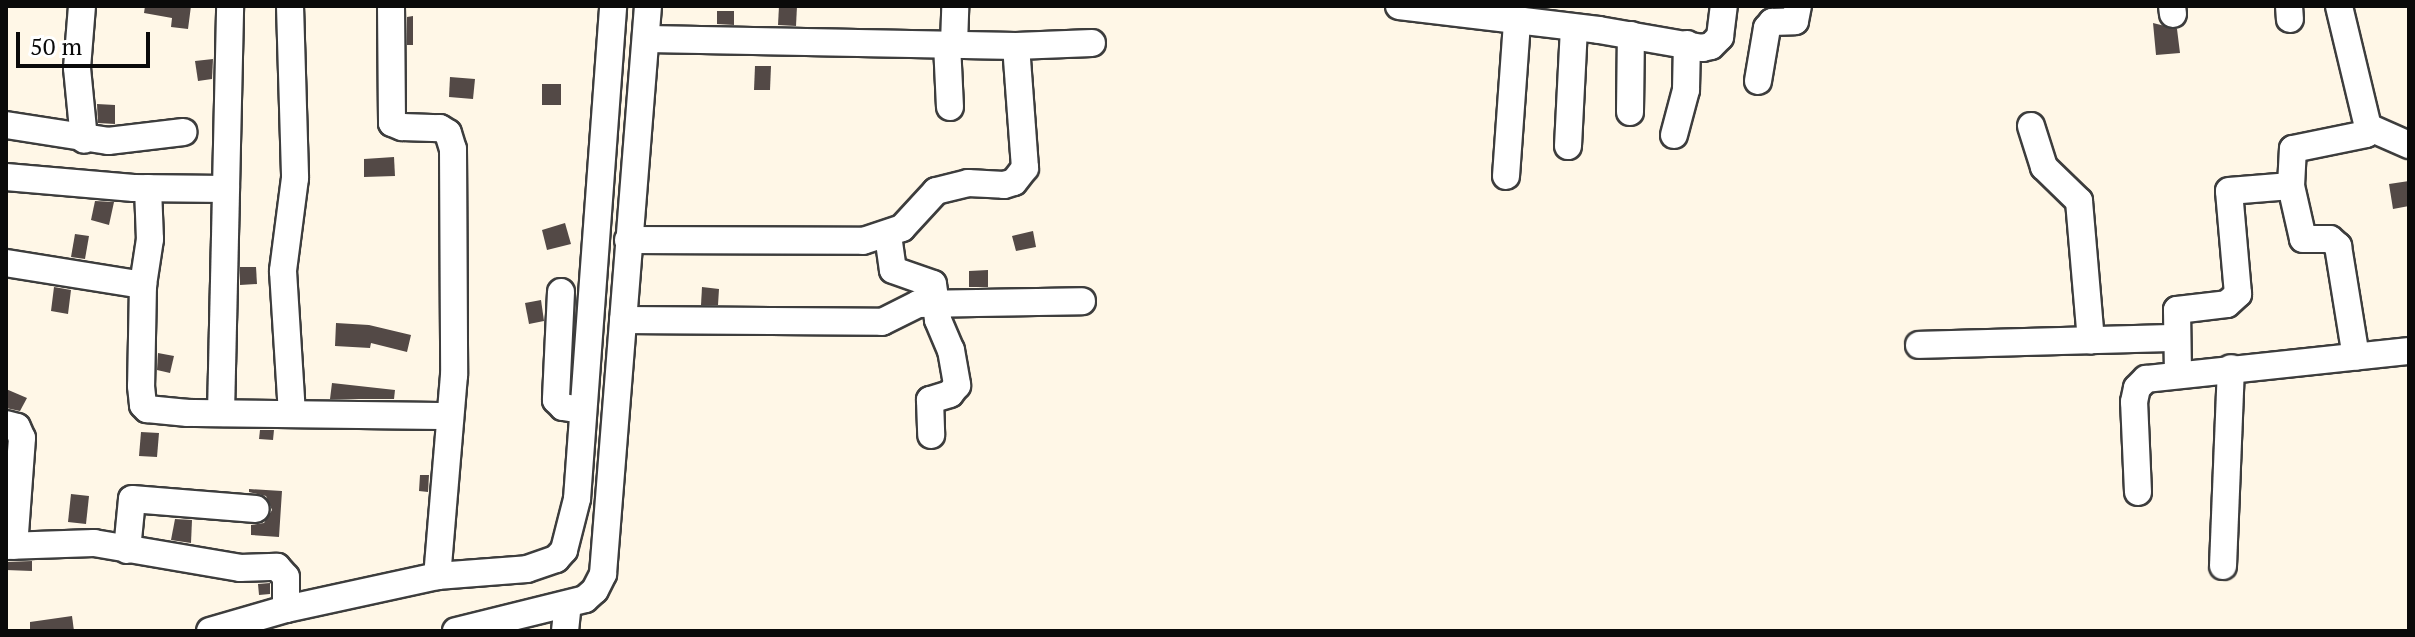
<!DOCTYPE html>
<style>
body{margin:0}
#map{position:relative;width:2415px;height:637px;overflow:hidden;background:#fff7e7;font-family:"PT Serif",serif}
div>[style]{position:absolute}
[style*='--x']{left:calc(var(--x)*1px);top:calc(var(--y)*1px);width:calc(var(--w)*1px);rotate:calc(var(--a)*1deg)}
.building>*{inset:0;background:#534946}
.roads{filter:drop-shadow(2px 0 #3d3d3d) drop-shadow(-2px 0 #3d3d3d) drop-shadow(0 2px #3d3d3d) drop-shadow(0 -2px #3d3d3d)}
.minor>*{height:26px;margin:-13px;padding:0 13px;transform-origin:13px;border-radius:13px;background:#fff}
span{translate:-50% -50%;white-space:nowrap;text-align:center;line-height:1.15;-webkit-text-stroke:8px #fff;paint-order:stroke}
.frame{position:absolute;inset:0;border:8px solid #0a0a0a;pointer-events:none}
.scale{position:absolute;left:16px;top:32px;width:134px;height:36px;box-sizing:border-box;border:4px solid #0a0a0a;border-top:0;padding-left:10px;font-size:24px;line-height:28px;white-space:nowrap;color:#0a0a0a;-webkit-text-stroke:6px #fff;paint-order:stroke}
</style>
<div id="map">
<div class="building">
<i style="clip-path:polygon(145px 6px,191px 6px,188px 29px,171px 27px,172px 18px,144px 13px)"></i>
<i style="clip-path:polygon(779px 6px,797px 6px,796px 26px,778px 25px)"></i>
<i style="clip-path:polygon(717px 11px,734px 11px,734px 25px,717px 24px)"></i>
<i style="clip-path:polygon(413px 16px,413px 45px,407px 45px,407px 17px)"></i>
<i style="clip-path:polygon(2153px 23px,2177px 29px,2180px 53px,2156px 55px)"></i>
<i style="clip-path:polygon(213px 59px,212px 79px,198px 81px,195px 61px)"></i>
<i style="clip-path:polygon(755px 66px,771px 66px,770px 90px,754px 90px)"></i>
<i style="clip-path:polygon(450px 77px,475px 79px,473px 99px,449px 97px)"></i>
<i style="clip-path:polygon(542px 84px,561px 84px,561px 105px,542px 105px)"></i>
<i style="clip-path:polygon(97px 104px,115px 105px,115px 124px,98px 123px)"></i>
<i style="clip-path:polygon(394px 157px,395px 176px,364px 177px,364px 159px)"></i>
<i style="clip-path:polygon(2409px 181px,2409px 206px,2393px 209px,2389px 184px)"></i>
<i style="clip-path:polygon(95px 201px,114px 202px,109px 225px,91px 220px)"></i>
<i style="clip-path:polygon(565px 223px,571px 244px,547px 250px,542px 230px)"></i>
<i style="clip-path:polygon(1033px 231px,1036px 247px,1016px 251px,1012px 236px)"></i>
<i style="clip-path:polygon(75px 234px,89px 236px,85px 259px,71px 257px)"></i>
<i style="clip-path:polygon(240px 267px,256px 267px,257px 284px,240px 285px)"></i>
<i style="clip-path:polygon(988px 270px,988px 287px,969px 287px,969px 271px)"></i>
<i style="clip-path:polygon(54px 287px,71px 290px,68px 314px,51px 311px)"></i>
<i style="clip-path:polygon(702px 287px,719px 289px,718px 305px,701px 305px)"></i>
<i style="clip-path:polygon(541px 300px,544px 321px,529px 324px,525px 303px)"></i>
<i style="clip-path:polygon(336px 323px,369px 325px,411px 335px,407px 352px,371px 343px,370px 348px,335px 346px)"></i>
<i style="clip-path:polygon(158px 353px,174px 356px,170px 373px,157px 370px)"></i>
<i style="clip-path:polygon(332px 383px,395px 390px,394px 399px,330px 399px)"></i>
<i style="clip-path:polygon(6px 389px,27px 398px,20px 411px,6px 408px)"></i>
<i style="clip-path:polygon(260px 430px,274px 430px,273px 440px,259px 439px)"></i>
<i style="clip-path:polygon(141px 432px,159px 433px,157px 457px,139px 456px)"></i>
<i style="clip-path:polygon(420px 475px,429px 475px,428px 492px,419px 491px)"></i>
<i style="clip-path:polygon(249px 489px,282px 491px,279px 537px,251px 535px,251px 525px,264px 523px,272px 510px,266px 496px,249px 492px)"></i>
<i style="clip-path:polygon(71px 494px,89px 496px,86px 524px,68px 522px)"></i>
<i style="clip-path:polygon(175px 519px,192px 520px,191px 543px,171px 540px)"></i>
<i style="clip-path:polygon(32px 561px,32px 571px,6px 570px,6px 562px)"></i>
<i style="clip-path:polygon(270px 583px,270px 594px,259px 595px,258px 584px)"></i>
<i style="clip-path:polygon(72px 616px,74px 631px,30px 631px,30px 622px)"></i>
</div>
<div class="roads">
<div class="minor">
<i style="--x:82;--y:6;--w:62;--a:94.6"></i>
<i style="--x:77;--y:68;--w:72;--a:84.4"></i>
<i style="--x:290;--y:6;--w:172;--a:88.3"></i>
<i style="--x:295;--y:178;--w:94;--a:97.4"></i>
<i style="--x:283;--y:271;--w:143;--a:86.4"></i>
<i style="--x:391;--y:6;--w:117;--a:89.5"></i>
<i style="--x:392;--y:123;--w:11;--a:22"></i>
<i style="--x:402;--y:127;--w:38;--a:2"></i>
<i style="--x:440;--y:128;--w:9;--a:32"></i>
<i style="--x:448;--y:133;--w:17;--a:73"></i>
<i style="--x:453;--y:149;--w:226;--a:89.7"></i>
<i style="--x:454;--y:375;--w:202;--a:94.8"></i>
<i style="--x:1399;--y:6;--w:201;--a:6.8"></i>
<i style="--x:1599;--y:30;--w:105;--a:9.9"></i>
<i style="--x:1702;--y:48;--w:9;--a:-13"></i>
<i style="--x:1711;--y:46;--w:13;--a:-45"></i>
<i style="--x:1720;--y:37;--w:31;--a:-83"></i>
<i style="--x:2172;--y:6;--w:8;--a:83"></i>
<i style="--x:2289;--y:6;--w:13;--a:86"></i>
<i style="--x:648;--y:39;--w:368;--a:1.1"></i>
<i style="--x:1016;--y:46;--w:76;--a:-2.3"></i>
<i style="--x:947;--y:44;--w:63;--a:87.3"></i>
<i style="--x:954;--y:44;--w:38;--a:-88"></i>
<i style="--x:1758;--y:81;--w:54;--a:-80.4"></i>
<i style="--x:1767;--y:28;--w:8;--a:-50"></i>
<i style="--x:1772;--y:22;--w:23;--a:-2"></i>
<i style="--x:1795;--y:21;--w:15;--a:-79"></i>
<i style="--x:1630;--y:112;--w:77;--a:-89.3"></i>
<i style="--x:6;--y:125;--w:103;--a:8.9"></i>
<i style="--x:108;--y:141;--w:76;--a:-6.8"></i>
<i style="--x:2031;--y:126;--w:43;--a:72.4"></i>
<i style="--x:2044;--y:167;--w:49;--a:44.2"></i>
<i style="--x:2079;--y:201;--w:140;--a:85.1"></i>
<i style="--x:2368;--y:127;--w:45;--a:23.7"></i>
<i style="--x:1674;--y:135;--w:47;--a:-75.1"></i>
<i style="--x:1686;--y:90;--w:46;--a:-88.8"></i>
<i style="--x:1568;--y:146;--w:118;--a:-87.1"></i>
<i style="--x:1506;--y:176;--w:153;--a:-85.9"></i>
<i style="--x:6;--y:177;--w:128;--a:4.9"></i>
<i style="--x:134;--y:188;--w:92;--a:0.6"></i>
<i style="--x:226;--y:189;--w:183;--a:-88.7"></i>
<i style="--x:2291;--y:186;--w:54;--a:77.2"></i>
<i style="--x:2303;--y:239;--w:27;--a:0"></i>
<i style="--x:2330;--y:239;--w:11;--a:41"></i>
<i style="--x:2338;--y:246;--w:112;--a:80.8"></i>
<i style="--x:148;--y:188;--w:51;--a:87.8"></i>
<i style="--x:150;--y:239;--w:47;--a:98.7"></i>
<i style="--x:143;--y:285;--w:101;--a:91.1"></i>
<i style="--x:141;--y:386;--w:19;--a:84"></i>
<i style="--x:143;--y:405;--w:6;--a:45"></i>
<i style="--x:147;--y:409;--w:41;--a:5.6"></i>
<i style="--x:188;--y:413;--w:260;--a:0.7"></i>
<i style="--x:888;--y:235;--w:35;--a:82"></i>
<i style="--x:893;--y:270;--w:42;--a:19.3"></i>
<i style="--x:933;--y:284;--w:36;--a:82"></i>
<i style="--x:938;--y:320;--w:33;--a:67"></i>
<i style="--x:951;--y:350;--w:36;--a:80"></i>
<i style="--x:957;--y:385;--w:11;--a:128"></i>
<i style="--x:950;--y:394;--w:21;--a:163"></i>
<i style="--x:930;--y:400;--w:35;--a:88"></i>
<i style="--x:628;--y:240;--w:235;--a:0.2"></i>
<i style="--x:863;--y:241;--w:41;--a:-18.4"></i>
<i style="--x:902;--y:228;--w:50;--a:-47.4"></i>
<i style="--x:936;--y:191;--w:33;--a:-14"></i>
<i style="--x:968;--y:183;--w:36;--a:3"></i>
<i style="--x:1004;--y:185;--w:10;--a:-17"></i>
<i style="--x:1014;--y:182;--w:18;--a:-52"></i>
<i style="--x:1025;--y:168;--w:122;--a:-94.2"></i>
<i style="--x:6;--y:263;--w:139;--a:9.1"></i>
<i style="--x:561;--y:292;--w:108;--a:92.7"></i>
<i style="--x:556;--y:400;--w:10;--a:45"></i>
<i style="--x:563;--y:407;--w:20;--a:9"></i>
<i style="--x:623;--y:320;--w:259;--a:0.4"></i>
<i style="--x:882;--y:322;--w:40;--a:-26.6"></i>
<i style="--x:918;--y:304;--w:164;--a:-1"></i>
<i style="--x:1919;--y:345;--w:257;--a:-1.6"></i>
<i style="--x:2178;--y:374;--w:64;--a:-90.9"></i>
<i style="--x:2177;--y:310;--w:50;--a:-6.8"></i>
<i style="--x:2227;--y:304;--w:15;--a:-42"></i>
<i style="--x:2238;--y:294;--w:103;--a:-95"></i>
<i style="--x:2229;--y:191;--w:62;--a:-4.6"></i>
<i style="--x:2291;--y:186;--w:37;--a:-87"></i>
<i style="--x:2293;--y:149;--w:75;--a:-11.6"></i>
<i style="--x:2366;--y:134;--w:7;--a:-74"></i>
<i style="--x:2368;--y:127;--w:124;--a:-103.5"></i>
<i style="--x:221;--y:413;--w:224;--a:-88.7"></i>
<i style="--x:6;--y:424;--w:11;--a:15"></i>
<i style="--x:17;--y:427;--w:12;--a:66"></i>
<i style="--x:22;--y:438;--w:108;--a:94.2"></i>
<i style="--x:2138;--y:492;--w:90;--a:-92.5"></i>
<i style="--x:2134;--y:402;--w:14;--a:-78"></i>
<i style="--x:2137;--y:388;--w:13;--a:-45"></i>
<i style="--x:2146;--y:379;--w:264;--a:-6.1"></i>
<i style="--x:6;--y:546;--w:88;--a:-2"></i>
<i style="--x:94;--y:543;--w:148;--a:9.7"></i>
<i style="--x:240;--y:568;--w:37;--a:-2"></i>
<i style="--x:277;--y:567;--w:13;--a:48"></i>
<i style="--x:286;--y:577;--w:32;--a:90"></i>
<i style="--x:127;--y:550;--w:51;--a:-84.4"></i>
<i style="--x:132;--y:499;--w:124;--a:4.6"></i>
<i style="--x:2223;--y:566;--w:198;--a:-87.7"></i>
<i style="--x:210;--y:631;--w:79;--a:-16.1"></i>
<i style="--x:286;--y:609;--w:155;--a:-12.3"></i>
<i style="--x:437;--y:576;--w:90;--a:-4.4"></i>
<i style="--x:527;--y:569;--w:31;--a:-19"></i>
<i style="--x:556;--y:559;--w:12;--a:-48"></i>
<i style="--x:564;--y:550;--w:53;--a:-75.7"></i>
<i style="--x:577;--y:499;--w:494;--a:-85.8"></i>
<i style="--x:456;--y:631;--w:133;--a:-13.9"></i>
<i style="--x:585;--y:599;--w:13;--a:-42"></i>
<i style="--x:595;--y:590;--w:18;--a:-63"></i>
<i style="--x:603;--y:574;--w:570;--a:-85.47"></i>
<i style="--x:565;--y:631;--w:27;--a:-84"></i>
</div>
</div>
<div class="frame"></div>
<div class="scale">50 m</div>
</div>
